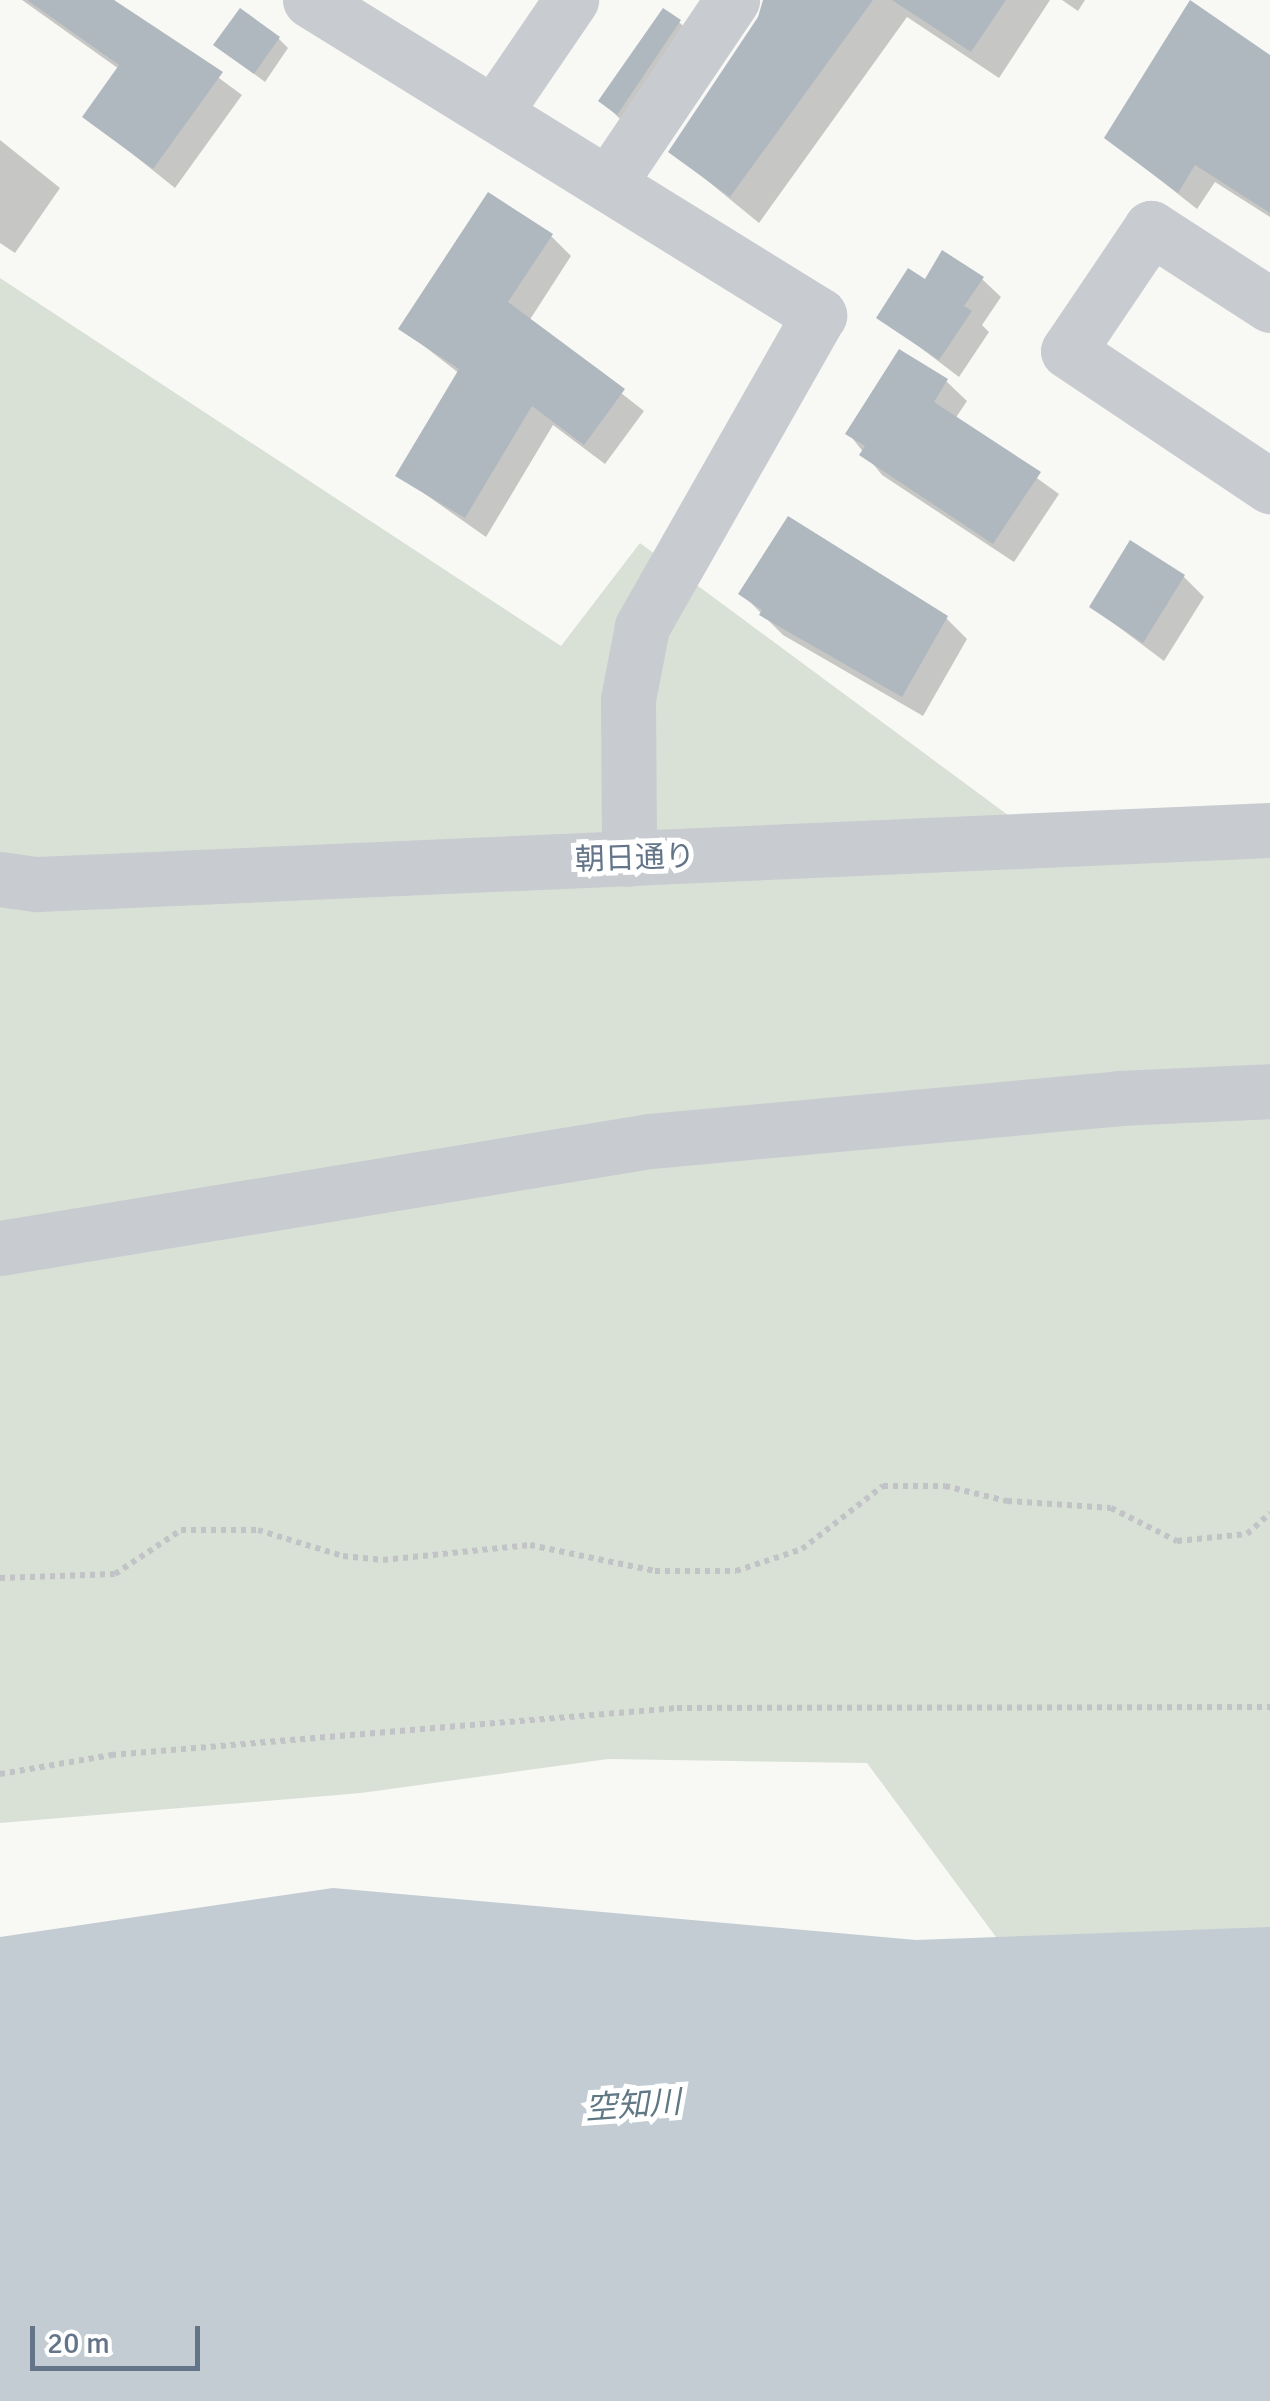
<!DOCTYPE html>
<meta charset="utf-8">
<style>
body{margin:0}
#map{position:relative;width:1270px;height:2401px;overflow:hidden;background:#f8f8f5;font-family:Signika,"Noto Sans JP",sans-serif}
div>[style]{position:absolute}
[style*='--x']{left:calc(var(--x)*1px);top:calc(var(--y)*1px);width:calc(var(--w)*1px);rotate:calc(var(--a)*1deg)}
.green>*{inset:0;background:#d9e1d6}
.water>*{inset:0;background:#c2ccd2}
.shadow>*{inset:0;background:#0003}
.building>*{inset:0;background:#b0b8bf}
.path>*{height:6px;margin-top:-3px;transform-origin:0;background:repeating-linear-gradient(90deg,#c1c3c6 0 5px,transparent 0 10px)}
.minor>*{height:55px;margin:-27.5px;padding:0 27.5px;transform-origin:27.5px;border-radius:27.5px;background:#c8cbcf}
span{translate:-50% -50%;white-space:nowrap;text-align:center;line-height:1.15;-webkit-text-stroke:10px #fff;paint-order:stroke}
.street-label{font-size:30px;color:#647589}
.water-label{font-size:32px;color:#607784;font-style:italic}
.scale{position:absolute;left:30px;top:2326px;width:170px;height:45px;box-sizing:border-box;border:5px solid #647589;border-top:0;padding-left:12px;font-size:30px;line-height:35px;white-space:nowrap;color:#647589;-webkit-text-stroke:8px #fff;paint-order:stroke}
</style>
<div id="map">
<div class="green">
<i style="clip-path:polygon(0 278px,561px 646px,640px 543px,1043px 841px,1270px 830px,1270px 1954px,1016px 1964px,867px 1763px,608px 1759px,361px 1793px,0 1823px)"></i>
</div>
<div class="water">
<i style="clip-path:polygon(333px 1888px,916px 1940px,1270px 1927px,1270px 2401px,0 2401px,0 1937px)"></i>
</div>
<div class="shadow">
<i style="clip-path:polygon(22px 0,113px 0,242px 95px,175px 188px,85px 116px,119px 69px)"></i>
<i style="clip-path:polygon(766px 0,1050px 0,999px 78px,907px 17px,759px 223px,671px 151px,760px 19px)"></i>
<i style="clip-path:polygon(1062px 0,1085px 0,1078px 11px)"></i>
<i style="clip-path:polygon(679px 22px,699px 42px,622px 121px,602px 101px)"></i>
<i style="clip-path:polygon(279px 39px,288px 48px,265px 82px,216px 45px)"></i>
<i style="clip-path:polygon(1270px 55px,1270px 217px,1215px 182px,1197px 209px,1107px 138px)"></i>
<i style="clip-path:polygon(0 140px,60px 188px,15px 253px,0 243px)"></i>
<i style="clip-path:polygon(551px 236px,571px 256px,529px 321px,644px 411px,605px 464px,553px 425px,486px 537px,398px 475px,460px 374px,402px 329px)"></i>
<i style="clip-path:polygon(982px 279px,1001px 297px,982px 325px,989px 332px,959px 377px,880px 317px)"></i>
<i style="clip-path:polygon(946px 381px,967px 401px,955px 419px,1059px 494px,1014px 562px,882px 475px,848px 433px)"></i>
<i style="clip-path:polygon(1184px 577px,1204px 597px,1164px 661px,1092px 607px)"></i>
<i style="clip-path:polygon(741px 593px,946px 618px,967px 639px,923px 716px,783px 635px)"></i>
</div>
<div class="building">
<i style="clip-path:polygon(27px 0,114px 0,223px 72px,153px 169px,82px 117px,119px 65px)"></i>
<i style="clip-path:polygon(763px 0,873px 0,730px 197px,668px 152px,758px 17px)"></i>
<i style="clip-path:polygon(892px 0,1006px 0,971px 52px)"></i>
<i style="clip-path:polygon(1190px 0,1270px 55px,1270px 213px,1195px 165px,1178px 193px,1104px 138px)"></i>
<i style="clip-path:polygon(240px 8px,280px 37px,254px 74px,213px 45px)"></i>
<i style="clip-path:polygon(663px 8px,681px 20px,617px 115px,598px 101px)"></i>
<i style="clip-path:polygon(488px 192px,553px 234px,508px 302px,625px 389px,584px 445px,532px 406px,465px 518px,395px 476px,459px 369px,398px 329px)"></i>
<i style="clip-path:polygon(942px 250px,984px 277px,964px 306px,972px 311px,939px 360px,876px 318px,908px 268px,925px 279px)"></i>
<i style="clip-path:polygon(899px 349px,948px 379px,934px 402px,1041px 472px,993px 544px,859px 455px,865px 446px,845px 434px)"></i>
<i style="clip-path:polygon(788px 516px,948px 616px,902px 697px,759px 615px,762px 610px,738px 594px)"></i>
<i style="clip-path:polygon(1130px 540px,1185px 575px,1143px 643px,1089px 607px)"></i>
</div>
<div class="path">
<i style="--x:0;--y:1578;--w:115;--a:-2"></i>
<i style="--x:115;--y:1574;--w:79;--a:-33.7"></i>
<i style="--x:181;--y:1530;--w:77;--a:0"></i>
<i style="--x:258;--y:1530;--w:89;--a:17"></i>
<i style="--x:343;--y:1556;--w:40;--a:5.7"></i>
<i style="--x:383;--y:1560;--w:148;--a:-5.8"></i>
<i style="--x:530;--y:1545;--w:128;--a:11.7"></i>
<i style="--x:655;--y:1571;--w:81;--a:0"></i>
<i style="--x:736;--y:1571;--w:70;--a:-18.4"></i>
<i style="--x:802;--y:1549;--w:103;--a:-37.9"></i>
<i style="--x:883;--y:1486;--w:62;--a:0"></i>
<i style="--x:945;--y:1486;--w:64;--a:13.6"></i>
<i style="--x:1007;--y:1501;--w:104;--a:3.9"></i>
<i style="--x:1111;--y:1508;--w:74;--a:26.6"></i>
<i style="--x:1177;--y:1541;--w:70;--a:-5.7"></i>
<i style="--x:1247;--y:1534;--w:31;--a:-42"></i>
<i style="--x:0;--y:1774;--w:113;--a:-9.7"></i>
<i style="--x:111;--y:1755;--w:568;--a:-4.75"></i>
<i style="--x:677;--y:1708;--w:593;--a:-0.1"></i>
</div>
<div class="minor">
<i style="--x:310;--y:0;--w:599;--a:31.75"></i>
<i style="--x:819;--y:315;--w:359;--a:119.6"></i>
<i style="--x:642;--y:627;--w:73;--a:101"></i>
<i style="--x:628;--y:699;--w:160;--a:89.6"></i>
<i style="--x:494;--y:113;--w:137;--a:-55.7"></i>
<i style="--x:608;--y:184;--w:222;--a:-56"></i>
<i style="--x:1270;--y:305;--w:142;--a:-147.1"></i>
<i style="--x:1151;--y:228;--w:148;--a:124"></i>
<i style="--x:1068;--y:351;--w:243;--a:33.8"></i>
<i style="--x:0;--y:879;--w:37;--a:8"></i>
<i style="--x:37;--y:884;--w:1234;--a:-2.51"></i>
<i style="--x:0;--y:1248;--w:659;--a:-9.35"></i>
<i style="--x:650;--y:1141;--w:470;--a:-5.2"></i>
<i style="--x:1118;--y:1098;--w:152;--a:-2.6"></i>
</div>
<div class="street-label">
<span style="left:635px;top:859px;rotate:-2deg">朝日通り</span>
</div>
<div class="water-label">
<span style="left:633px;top:2106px;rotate:-4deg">空知川</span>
</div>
<div class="scale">20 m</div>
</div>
